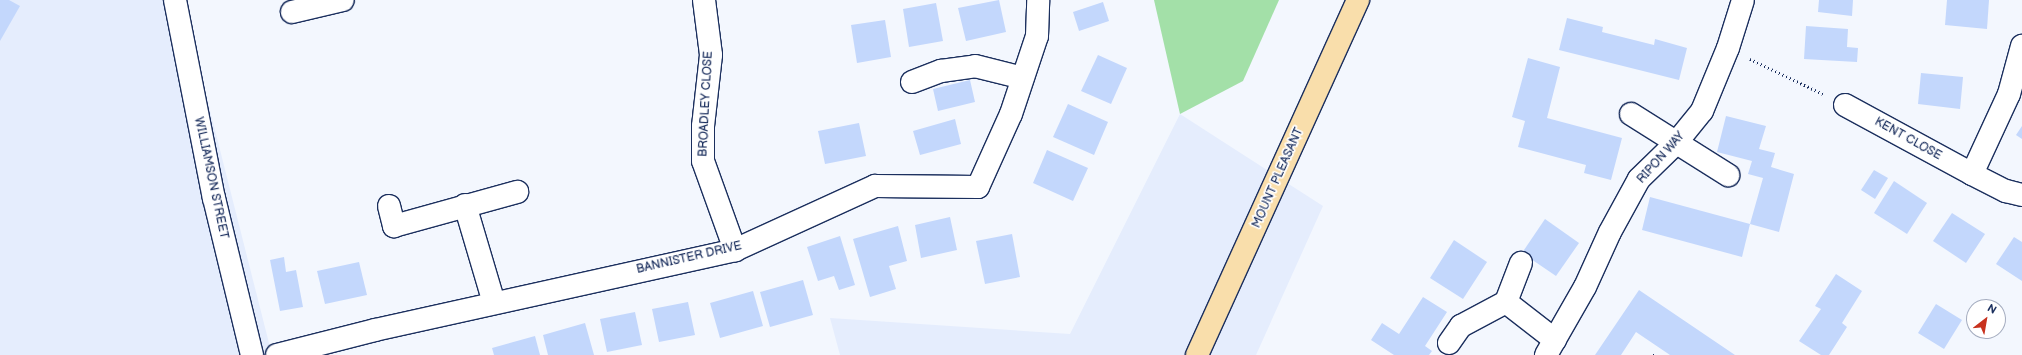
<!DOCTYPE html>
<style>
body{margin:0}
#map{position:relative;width:2022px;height:355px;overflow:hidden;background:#f3f7fe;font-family:"Balsamiq Sans",sans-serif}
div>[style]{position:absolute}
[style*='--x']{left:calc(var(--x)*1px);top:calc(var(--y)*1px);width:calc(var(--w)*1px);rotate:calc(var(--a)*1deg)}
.built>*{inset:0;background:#e5edfd}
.green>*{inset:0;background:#a3e0a8}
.building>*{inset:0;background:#c3d7fc}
.path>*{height:2.5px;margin-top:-1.25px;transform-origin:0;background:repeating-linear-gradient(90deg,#1b2f5e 0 1px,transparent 0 4px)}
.roads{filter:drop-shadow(1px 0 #1b2f5e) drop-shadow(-1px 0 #1b2f5e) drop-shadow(0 1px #1b2f5e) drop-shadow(0 -1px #1b2f5e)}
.minor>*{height:22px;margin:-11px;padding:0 11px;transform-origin:11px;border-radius:11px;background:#fff}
.trunk>*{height:22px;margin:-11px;padding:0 11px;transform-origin:11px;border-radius:11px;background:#f9deab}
span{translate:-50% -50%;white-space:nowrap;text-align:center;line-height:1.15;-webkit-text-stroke:3.5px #fff;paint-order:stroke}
.street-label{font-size:12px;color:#1b2f5e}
.north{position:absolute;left:1966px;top:299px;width:40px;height:40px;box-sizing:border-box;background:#fff;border:1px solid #a4acbf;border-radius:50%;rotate:31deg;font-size:11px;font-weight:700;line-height:16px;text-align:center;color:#1b2f5e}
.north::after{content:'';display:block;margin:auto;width:14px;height:18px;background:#c8321e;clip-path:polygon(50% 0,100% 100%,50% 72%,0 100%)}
</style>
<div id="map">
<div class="built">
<i style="clip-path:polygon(0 0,182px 0,272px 355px,0 355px)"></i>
<i style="clip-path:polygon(1180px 114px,1323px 206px,1256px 355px,840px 355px,830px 318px,1070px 334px)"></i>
</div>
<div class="green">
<i style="clip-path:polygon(1154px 0,1279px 0,1243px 81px,1180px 114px)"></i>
</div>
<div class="building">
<i style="clip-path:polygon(0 0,9px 0,20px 6px,0 41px)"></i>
<i style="clip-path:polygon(999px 0,1006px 32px,966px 41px,958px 8px)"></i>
<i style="clip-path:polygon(1819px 0,1853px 0,1852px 16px,1818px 12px)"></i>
<i style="clip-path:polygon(1947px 0,1989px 0,1987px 29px,1945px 25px)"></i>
<i style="clip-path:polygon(1103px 2px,1109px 21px,1079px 31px,1073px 12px)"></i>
<i style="clip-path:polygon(936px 3px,943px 41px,909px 47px,903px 9px)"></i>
<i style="clip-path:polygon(1567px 18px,1603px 27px,1602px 32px,1654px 45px,1655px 39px,1687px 48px,1679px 80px,1559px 50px)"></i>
<i style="clip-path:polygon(885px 20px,891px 57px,857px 63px,851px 25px)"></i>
<i style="clip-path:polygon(1806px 26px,1848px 29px,1847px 47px,1858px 48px,1857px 62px,1804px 59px)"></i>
<i style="clip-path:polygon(1098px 55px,1127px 68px,1111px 104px,1081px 91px)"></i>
<i style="clip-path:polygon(1528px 58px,1560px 67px,1547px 118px,1622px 138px,1611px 180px,1584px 173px,1586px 165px,1518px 147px,1525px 121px,1512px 117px)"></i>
<i style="clip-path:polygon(1921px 73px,1963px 77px,1960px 109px,1918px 104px)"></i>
<i style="clip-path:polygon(970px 80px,975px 102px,938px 111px,933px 89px)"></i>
<i style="clip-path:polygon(1068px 104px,1108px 122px,1094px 155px,1053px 137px)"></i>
<i style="clip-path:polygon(1726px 116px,1766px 126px,1759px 149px,1775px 153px,1771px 167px,1794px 174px,1779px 232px,1750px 224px,1763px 178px,1748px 174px,1752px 161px,1717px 152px)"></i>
<i style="clip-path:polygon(955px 119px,961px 144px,920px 155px,913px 131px)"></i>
<i style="clip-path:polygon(859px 123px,866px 156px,825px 164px,818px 131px)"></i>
<i style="clip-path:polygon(2022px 126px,2022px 139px,2016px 135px)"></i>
<i style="clip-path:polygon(1047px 150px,1088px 168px,1073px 201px,1033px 183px)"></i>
<i style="clip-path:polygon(1874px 170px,1888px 178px,1875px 199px,1861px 190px)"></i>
<i style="clip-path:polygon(1894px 181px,1927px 203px,1907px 234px,1874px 213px)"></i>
<i style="clip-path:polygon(1650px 197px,1750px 224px,1742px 257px,1642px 230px)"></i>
<i style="clip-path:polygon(1952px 213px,1985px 234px,1966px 263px,1933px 241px)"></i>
<i style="clip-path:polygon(950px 217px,957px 250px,921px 258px,915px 225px)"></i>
<i style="clip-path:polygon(1545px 219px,1579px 243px,1556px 276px,1522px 253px)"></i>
<i style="clip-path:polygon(898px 226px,907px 261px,889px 266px,896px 289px,870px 297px,853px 239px)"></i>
<i style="clip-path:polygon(1012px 234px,1020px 277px,985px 284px,976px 241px)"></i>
<i style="clip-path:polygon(840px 236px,855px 285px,839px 290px,834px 276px,818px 281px,807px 247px)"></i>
<i style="clip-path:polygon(2014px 237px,2022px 242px,2022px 281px,1996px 264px)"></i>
<i style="clip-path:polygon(1454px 240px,1487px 262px,1463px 299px,1430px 278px)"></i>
<i style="clip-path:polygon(284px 257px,286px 272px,296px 270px,303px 307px,280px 311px,270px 260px)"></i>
<i style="clip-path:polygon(359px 262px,367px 295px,325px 304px,317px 271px)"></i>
<i style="clip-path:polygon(1836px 274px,1862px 291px,1842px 323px,1847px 327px,1829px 355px,1821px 355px,1799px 341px,1821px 309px,1815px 306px)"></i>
<i style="clip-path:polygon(803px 280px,813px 315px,770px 327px,760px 292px)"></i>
<i style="clip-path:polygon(1639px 290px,1735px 355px,1670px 355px,1636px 332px,1621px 355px,1595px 355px)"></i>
<i style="clip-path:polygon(753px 291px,763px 326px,720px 338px,710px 303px)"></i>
<i style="clip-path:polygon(1423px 297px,1447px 312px,1425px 346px,1432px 351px,1429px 355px,1394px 355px,1371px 340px,1382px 323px,1399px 334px)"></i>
<i style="clip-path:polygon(688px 302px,695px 335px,659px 342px,652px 309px)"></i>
<i style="clip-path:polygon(1936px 304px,1962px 320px,1944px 349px,1918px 333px)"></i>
<i style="clip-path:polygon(635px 312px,642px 345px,607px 352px,600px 319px)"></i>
<i style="clip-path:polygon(585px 323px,594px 355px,548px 355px,543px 335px)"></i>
<i style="clip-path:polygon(535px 336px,540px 355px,494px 355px,492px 348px)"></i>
</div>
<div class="path">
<i style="--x:1750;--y:59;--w:81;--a:25.6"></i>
<i style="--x:1653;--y:355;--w:2;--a:0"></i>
</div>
<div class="roads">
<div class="minor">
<i style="--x:175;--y:0;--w:202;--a:78.9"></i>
<i style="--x:214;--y:198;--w:162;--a:76.4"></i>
<i style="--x:704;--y:0;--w:55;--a:82.7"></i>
<i style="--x:711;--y:55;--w:71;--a:96.4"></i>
<i style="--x:703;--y:126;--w:35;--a:90"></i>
<i style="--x:703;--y:161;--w:95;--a:70.2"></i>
<i style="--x:292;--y:12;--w:52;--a:-13.2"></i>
<i style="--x:912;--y:82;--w:31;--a:-21"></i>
<i style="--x:941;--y:71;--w:34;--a:-8"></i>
<i style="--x:975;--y:66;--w:49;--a:14"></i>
<i style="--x:1845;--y:105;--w:145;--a:28.5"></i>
<i style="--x:1972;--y:174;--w:38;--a:27"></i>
<i style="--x:2006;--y:191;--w:16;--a:14"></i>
<i style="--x:1631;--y:114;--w:115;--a:32.2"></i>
<i style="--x:1972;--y:174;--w:88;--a:-65.2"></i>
<i style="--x:2009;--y:94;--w:50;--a:-74.8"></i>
<i style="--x:465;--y:205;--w:102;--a:73.5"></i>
<i style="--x:389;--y:206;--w:21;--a:76"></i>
<i style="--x:394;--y:226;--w:128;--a:-15.5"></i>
<i style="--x:1506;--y:302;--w:62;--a:37.8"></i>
<i style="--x:1449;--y:343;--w:21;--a:-55"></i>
<i style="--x:1461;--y:326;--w:51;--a:-28.1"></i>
<i style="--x:1506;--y:302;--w:42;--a:-69"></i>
<i style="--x:277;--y:355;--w:101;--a:-14.3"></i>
<i style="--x:375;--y:330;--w:369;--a:-12.5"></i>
<i style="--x:735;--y:250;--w:154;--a:-24.6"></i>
<i style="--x:875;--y:186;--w:103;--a:0.6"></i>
<i style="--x:978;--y:187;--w:80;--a:-65.7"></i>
<i style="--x:1011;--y:114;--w:82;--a:-71.6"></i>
<i style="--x:1037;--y:36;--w:36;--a:-88"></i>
<i style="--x:1546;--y:355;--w:78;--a:-60.2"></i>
<i style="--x:1585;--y:287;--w:60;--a:-65.6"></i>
<i style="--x:1610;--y:232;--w:60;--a:-61.3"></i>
<i style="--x:1639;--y:179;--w:52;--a:-44.2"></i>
<i style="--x:1676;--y:143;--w:41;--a:-50.9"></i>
<i style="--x:1702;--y:111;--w:68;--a:-67.6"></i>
<i style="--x:1728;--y:48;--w:50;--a:-72.6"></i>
</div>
<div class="trunk">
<i style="--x:1197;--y:355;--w:390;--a:-65.6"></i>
</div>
</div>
<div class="street-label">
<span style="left:706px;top:104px;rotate:-87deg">BROADLEY CLOSE</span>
<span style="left:1908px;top:139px;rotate:29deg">KENT CLOSE</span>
<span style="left:1661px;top:158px;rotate:-48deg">RIPON WAY</span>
<span style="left:211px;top:178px;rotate:78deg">WILLIAMSON STREET</span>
<span style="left:1278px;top:178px;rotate:-66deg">MOUNT PLEASANT</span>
<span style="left:689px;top:258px;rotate:-13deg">BANNISTER DRIVE</span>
</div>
<div class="north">N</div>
</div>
